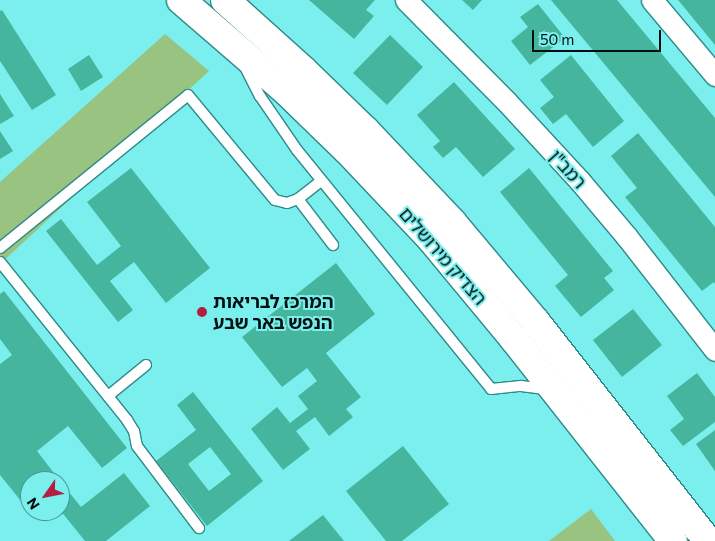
<!DOCTYPE html>
<meta charset="utf-8">
<style>
body{margin:0}
#map{position:relative;width:715px;height:541px;overflow:hidden;background:#7befee;font-family:Commissioner,"Noto Sans Hebrew",sans-serif}
div>[style]{position:absolute}
[style*='--x']{left:calc(var(--x)*1px);top:calc(var(--y)*1px);width:calc(var(--w)*1px);rotate:calc(var(--a)*1deg)}
.green>*{inset:0;background:#98c380}
.building>*{inset:0;background:#45b69d}
.roads{filter:drop-shadow(1px 0 #2e8a8a) drop-shadow(-1px 0 #2e8a8a) drop-shadow(0 1px #2e8a8a) drop-shadow(0 -1px #2e8a8a)}
.service>*{height:10px;margin:-5px;padding:0 5px;transform-origin:5px;border-radius:5px;background:#fff}
.minor>*{height:21px;margin:-10.5px;padding:0 10.5px;transform-origin:10.5px;border-radius:10.5px;background:#fff}
.primary>*{height:28px;margin:-14px;padding:0 14px;transform-origin:14px;border-radius:14px;background:#fff}
.dots>*{width:14px;height:14px;translate:-50% -50%;box-sizing:border-box;border:2px solid #7befee;border-radius:50%}
span{translate:-50% -50%;white-space:nowrap;text-align:center;line-height:1.15;-webkit-text-stroke:4px #7befee;paint-order:stroke}
.street-label{font-size:18px;color:#001010}
.poi-label{font-size:18px;color:#001010;font-weight:700}
.left{translate:0 -50%;text-align:left}
.north{position:absolute;left:20px;top:471px;width:50px;height:50px;box-sizing:border-box;background:#7befee;border:1px solid #4a9695;border-radius:50%;rotate:237deg;font-size:14px;font-weight:700;line-height:20px;text-align:center;color:#001010}
.north::after{content:'';display:block;margin:auto;width:18px;height:22px;background:#b11e40;clip-path:polygon(50% 0,100% 100%,50% 72%,0 100%)}
.scale{position:absolute;left:532px;top:30px;width:129px;height:22px;box-sizing:border-box;border:2px solid #001010;border-top:0;padding-left:6px;font-size:15px;line-height:18px;white-space:nowrap;color:#001010;-webkit-text-stroke:4px #7befee;paint-order:stroke}
</style>
<div id="map">
<div class="green">
<i style="clip-path:polygon(165px 34px,209px 71px,0 264px,0 182px)"></i>
<i style="clip-path:polygon(591px 509px,615px 541px,549px 541px)"></i>
</div>
<div class="building">
<i style="clip-path:polygon(309px 0,375px 0,366px 10px,374px 16px,354px 39px)"></i>
<i style="clip-path:polygon(462px 0,482px 0,473px 10px)"></i>
<i style="clip-path:polygon(551px 0,617px 0,715px 118px,715px 197px)"></i>
<i style="clip-path:polygon(678px 0,715px 0,715px 45px)"></i>
<i style="clip-path:polygon(538px 4px,565px 38px,530px 65px,511px 41px,528px 27px,520px 17px)"></i>
<i style="clip-path:polygon(2px 10px,56px 95px,32px 110px,0 61px,0 11px)"></i>
<i style="clip-path:polygon(390px 35px,423px 67px,387px 105px,353px 73px)"></i>
<i style="clip-path:polygon(89px 55px,103px 77px,81px 91px,68px 69px)"></i>
<i style="clip-path:polygon(571px 55px,624px 121px,593px 147px,566px 114px,553px 124px,540px 108px,554px 97px,540px 80px)"></i>
<i style="clip-path:polygon(454px 82px,515px 149px,483px 177px,456px 147px,443px 158px,433px 147px,440px 141px,417px 115px)"></i>
<i style="clip-path:polygon(0 94px,14px 116px,0 124px)"></i>
<i style="clip-path:polygon(0 131px,13px 151px,0 159px)"></i>
<i style="clip-path:polygon(638px 133px,715px 227px,715px 284px,714px 282px,702px 291px,625px 197px,637px 188px,611px 156px)"></i>
<i style="clip-path:polygon(131px 168px,210px 268px,166px 303px,134px 262px,110px 281px,133px 310px,118px 322px,46px 231px,61px 219px,97px 265px,121px 246px,87px 202px)"></i>
<i style="clip-path:polygon(529px 168px,613px 271px,604px 278px,614px 290px,581px 317px,555px 286px,568px 275px,500px 192px)"></i>
<i style="clip-path:polygon(336px 263px,375px 314px,326px 353px,361px 397px,346px 409px,353px 417px,329px 436px,315px 417px,296px 431px,310px 449px,283px 470px,251px 429px,277px 407px,290px 423px,308px 409px,298px 396px,317px 381px,307px 368px,282px 387px,242px 337px)"></i>
<i style="clip-path:polygon(4px 291px,127px 448px,102px 468px,68px 426px,37px 451px,60px 481px,30px 481px,30px 502px,25px 506px,0 475px,0 364px,12px 355px,0 339px,0 294px)"></i>
<i style="clip-path:polygon(633px 309px,662px 345px,622px 377px,593px 340px)"></i>
<i style="clip-path:polygon(697px 373px,715px 397px,715px 422px,683px 446px,670px 430px,684px 419px,667px 396px)"></i>
<i style="clip-path:polygon(evenodd,193px 392px,263px 481px,207px 526px,156px 461px,196px 430px,177px 405px,193px 392px,210px 447px,231px 474px,209px 491px,188px 464px,210px 447px)"></i>
<i style="clip-path:polygon(715px 430px,715px 471px,696px 444px)"></i>
<i style="clip-path:polygon(403px 446px,449px 504px,402px 541px,386px 541px,346px 491px)"></i>
<i style="clip-path:polygon(124px 473px,150px 506px,106px 541px,85px 541px,60px 510px,60px 481px,81px 507px)"></i>
<i style="clip-path:polygon(323px 515px,344px 541px,289px 541px)"></i>
</div>
<div class="roads">
<div class="service">
<i style="--x:245;--y:67;--w:33;--a:63"></i>
<i style="--x:260;--y:96;--w:65;--a:55.6"></i>
<i style="--x:297;--y:150;--w:308;--a:50.9"></i>
<i style="--x:491;--y:389;--w:30;--a:-6"></i>
<i style="--x:521;--y:386;--w:26;--a:7"></i>
<i style="--x:298;--y:199;--w:58;--a:52.7"></i>
<i style="--x:0;--y:248;--w:242;--a:-39.1"></i>
<i style="--x:188;--y:95;--w:136;--a:50.4"></i>
<i style="--x:275;--y:200;--w:12;--a:14"></i>
<i style="--x:287;--y:203;--w:12;--a:-20"></i>
<i style="--x:298;--y:199;--w:29;--a:-38"></i>
<i style="--x:0;--y:262;--w:203;--a:51.2"></i>
<i style="--x:127;--y:420;--w:13;--a:58"></i>
<i style="--x:134;--y:431;--w:15;--a:79"></i>
<i style="--x:137;--y:446;--w:103;--a:52.9"></i>
<i style="--x:108;--y:396;--w:49;--a:-39.2"></i>
</div>
<div class="minor">
<i style="--x:406;--y:0;--w:142;--a:45.3"></i>
<i style="--x:506;--y:101;--w:108;--a:47.3"></i>
<i style="--x:579;--y:180;--w:75;--a:49.9"></i>
<i style="--x:627;--y:237;--w:143;--a:52.1"></i>
<i style="--x:652;--y:0;--w:98;--a:50"></i>
</div>
<div class="primary">
<i style="--x:181;--y:0;--w:138;--a:40.9"></i>
<i style="--x:285;--y:90;--w:86;--a:44.1"></i>
<i style="--x:347;--y:150;--w:124;--a:46.6"></i>
<i style="--x:432;--y:240;--w:129;--a:50.4"></i>
<i style="--x:514;--y:339;--w:257;--a:51.8"></i>
<i style="--x:225;--y:0;--w:105;--a:41.9"></i>
<i style="--x:303;--y:70;--w:88;--a:44.1"></i>
<i style="--x:366;--y:131;--w:125;--a:46.6"></i>
<i style="--x:452;--y:222;--w:131;--a:50"></i>
<i style="--x:536;--y:322;--w:278;--a:51.9"></i>
</div>
</div>
<div class="dots">
<i style="left:202px;top:312px;background:#b11e40"></i>
</div>
<div class="street-label">
<span style="left:568px;top:169px;rotate:48deg">רמב"ן</span>
<span style="left:443px;top:256px;rotate:49deg">הצדיק מירושלים</span>
</div>
<div class="poi-label">
<span class="left" style="left:213px;top:312px">המרכז לבריאות<br>הנפש באר שבע</span>
</div>
<div class="north">N</div>
<div class="scale">50 m</div>
</div>
